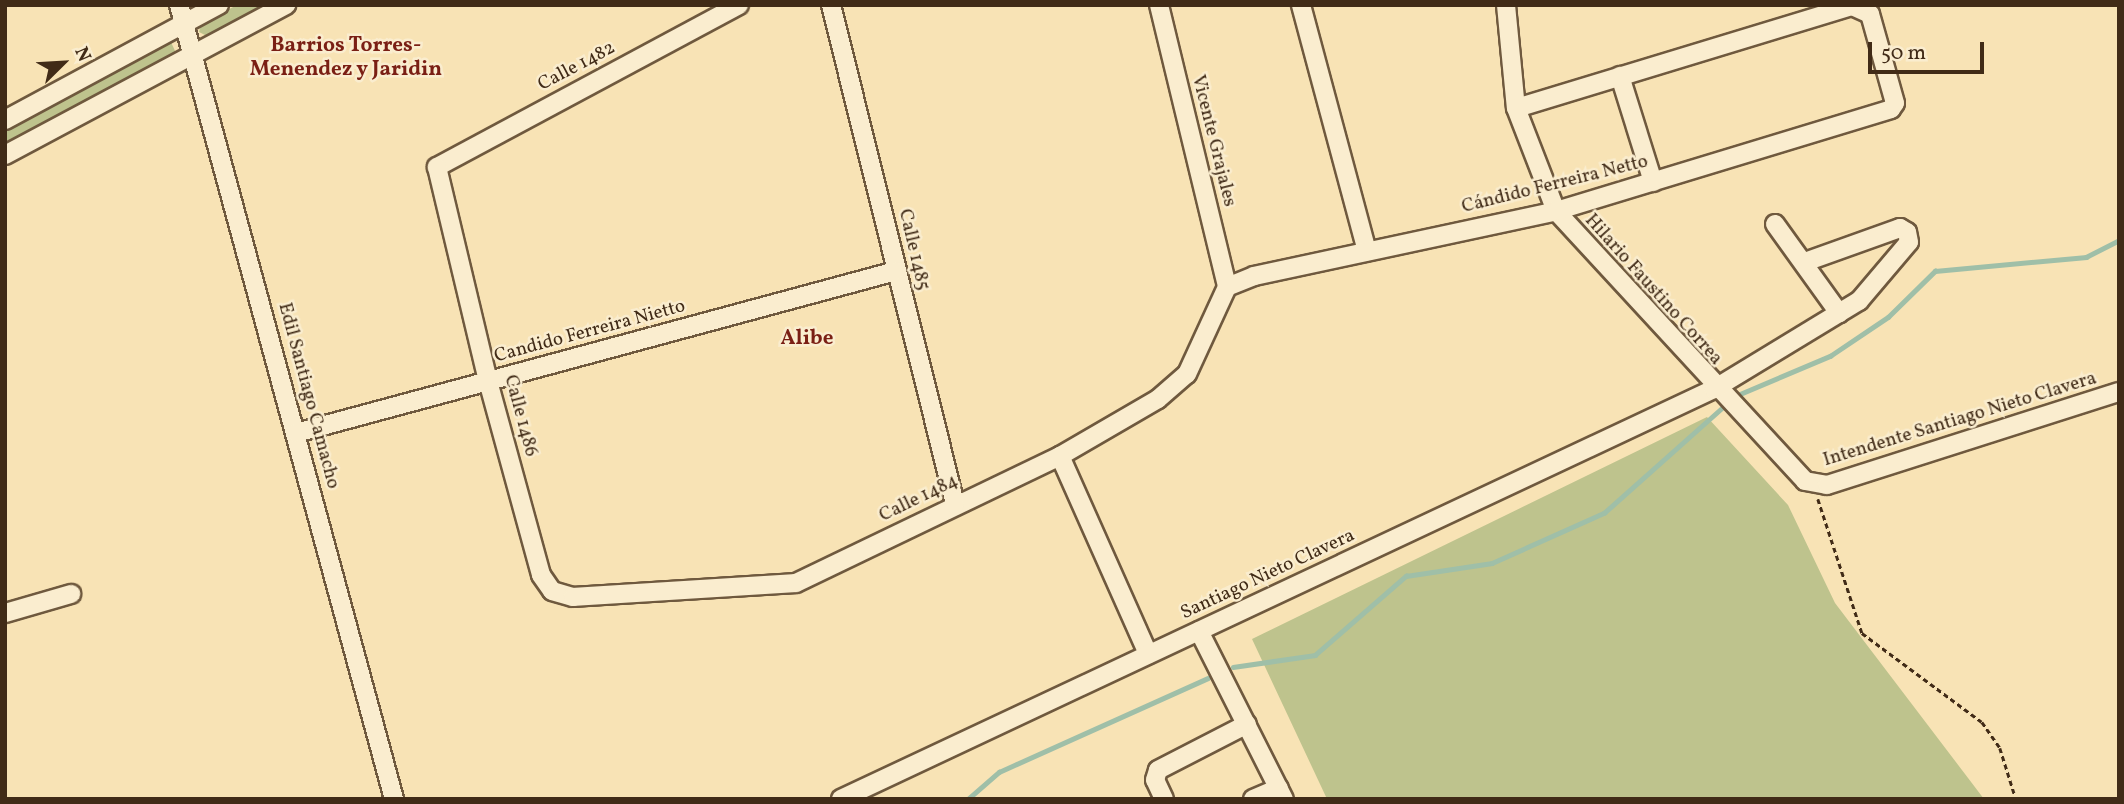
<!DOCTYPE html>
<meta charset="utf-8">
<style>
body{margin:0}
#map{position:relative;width:2124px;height:804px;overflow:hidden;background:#f8e3b5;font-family:Vollkorn,serif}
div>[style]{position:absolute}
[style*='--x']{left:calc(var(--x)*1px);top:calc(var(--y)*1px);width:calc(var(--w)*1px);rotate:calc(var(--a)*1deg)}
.green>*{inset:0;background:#bec38d}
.stream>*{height:4.5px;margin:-2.25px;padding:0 2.25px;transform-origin:2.25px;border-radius:2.25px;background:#9fbfa8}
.path>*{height:2.5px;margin-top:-1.25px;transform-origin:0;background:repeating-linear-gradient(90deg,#412b17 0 5px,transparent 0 8.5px)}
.roads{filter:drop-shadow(2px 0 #6f593e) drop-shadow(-2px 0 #6f593e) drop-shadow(0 2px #6f593e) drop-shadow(0 -2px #6f593e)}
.minor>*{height:18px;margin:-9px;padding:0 9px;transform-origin:9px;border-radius:9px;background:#faedcf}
span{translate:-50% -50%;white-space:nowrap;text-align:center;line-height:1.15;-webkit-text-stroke:5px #faedcf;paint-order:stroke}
.street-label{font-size:19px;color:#412b17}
.neighbourhood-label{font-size:21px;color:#7a1f14;font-weight:700}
.frame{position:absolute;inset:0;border:7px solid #412b17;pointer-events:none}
.north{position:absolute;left:28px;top:28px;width:70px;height:70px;-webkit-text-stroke:5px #faedcf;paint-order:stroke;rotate:66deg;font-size:19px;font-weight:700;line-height:28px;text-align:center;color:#412b17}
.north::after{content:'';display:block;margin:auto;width:24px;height:32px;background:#412b17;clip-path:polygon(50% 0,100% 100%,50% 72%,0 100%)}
.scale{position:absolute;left:1868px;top:42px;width:116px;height:32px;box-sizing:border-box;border:4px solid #412b17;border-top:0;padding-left:9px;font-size:21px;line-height:24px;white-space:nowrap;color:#412b17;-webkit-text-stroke:5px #faedcf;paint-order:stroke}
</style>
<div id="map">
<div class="green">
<i style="clip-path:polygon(237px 5px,266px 5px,207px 36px,199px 32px,201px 24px)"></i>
<i style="clip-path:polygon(170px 40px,176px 53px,5px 144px,5px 128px)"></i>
<i style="clip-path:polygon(1707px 417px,1788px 505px,1835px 603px,1984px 799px,1327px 799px,1252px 639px)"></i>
</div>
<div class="stream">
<i style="--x:1740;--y:394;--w:98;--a:-22.9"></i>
<i style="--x:1830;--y:356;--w:70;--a:-33.9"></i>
<i style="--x:1888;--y:317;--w:66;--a:-44.4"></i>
<i style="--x:1935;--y:271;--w:152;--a:-5.3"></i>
<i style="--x:2086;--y:257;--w:37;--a:-27"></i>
<i style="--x:1233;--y:667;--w:83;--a:-8.3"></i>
<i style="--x:1315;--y:655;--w:121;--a:-41"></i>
<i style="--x:1406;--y:576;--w:87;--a:-8.6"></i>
<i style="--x:1492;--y:563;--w:123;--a:-24.1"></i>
<i style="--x:1604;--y:513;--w:158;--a:-41.7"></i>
<i style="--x:968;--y:799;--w:41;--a:-41.1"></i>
<i style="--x:999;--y:772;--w:229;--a:-24.2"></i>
</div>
<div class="path">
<i style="--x:1818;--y:499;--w:141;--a:71.8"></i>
<i style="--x:1862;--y:633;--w:149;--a:36.6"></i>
<i style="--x:1982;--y:722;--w:32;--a:55"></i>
<i style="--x:2000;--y:748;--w:53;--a:72.6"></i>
</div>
<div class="roads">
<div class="minor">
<i style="--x:179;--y:5;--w:823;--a:74.85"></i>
<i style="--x:739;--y:5;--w:343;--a:151.8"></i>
<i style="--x:437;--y:167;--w:220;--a:76.6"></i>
<i style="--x:488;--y:381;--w:201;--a:74.7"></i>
<i style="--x:541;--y:575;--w:19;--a:55"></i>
<i style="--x:552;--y:591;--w:22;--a:16"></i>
<i style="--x:573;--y:597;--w:223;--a:-3.6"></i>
<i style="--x:796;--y:583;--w:293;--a:-25.7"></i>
<i style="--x:1060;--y:456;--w:113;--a:-30.2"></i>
<i style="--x:1158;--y:399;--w:38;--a:-41"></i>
<i style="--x:1187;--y:374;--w:96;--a:-65.3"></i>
<i style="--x:831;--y:5;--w:514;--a:76.04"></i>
<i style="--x:1159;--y:5;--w:290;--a:76.4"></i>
<i style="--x:1301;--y:5;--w:255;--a:75"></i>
<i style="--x:1506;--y:5;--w:103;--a:84.5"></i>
<i style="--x:1516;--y:108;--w:110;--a:68.8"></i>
<i style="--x:1556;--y:211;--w:367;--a:47.3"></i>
<i style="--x:1805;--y:481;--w:22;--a:10"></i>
<i style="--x:1827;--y:485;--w:306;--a:-17.7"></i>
<i style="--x:1620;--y:76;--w:111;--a:72.7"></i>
<i style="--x:5;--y:120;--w:243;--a:-28.3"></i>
<i style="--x:5;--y:155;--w:319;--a:-28.1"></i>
<i style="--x:1775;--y:224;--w:110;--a:54.3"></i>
<i style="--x:1227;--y:287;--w:29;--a:-22"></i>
<i style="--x:1254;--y:276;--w:309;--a:-12.1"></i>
<i style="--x:1556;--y:211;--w:350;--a:-16.9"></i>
<i style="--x:1891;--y:109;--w:7;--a:-56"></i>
<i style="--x:1895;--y:103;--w:92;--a:-105.7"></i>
<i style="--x:1870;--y:14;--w:20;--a:-156"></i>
<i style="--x:1852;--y:6;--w:351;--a:163.1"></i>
<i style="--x:296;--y:433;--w:621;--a:-15.11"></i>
<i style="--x:1060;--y:456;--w:217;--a:66"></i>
<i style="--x:5;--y:613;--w:69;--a:-16.1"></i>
<i style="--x:1199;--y:631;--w:188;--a:63.2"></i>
<i style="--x:841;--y:799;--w:964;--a:-25.16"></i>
<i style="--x:1714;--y:389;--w:170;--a:-31.3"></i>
<i style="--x:1859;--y:301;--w:77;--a:-49.7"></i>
<i style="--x:1909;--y:242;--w:10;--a:-101"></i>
<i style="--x:1907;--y:232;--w:8;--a:-150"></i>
<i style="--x:1900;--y:228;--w:101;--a:160.3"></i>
<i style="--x:1164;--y:799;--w:21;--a:-115"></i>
<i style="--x:1155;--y:780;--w:10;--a:-73"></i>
<i style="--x:1158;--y:770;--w:100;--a:-27.3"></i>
<i style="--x:1253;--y:799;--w:28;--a:-23"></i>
</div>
</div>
<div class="street-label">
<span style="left:577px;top:67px;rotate:-28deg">Calle 1482</span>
<span style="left:1213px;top:141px;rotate:76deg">Vicente Grajales</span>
<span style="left:1555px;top:185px;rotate:-14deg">Cándido Ferreira Netto</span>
<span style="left:913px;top:250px;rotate:77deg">Calle 1485</span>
<span style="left:1653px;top:290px;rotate:48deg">Hilario Faustino Correa</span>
<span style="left:590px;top:332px;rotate:-15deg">Candido Ferreira Nietto</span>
<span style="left:308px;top:396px;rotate:75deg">Edil Santiago Camacho</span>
<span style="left:520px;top:416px;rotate:75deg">Calle 1486</span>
<span style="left:1960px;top:420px;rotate:-17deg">Intendente Santiago Nieto Clavera</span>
<span style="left:919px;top:499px;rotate:-26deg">Calle 1484</span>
<span style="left:1268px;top:575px;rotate:-25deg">Santiago Nieto Clavera</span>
</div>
<div class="neighbourhood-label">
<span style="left:346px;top:58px">Barrios Torres-<br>Menendez y Jaridin</span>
<span style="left:807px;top:339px">Alibe</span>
</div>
<div class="frame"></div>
<div class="north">N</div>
<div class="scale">50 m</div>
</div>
